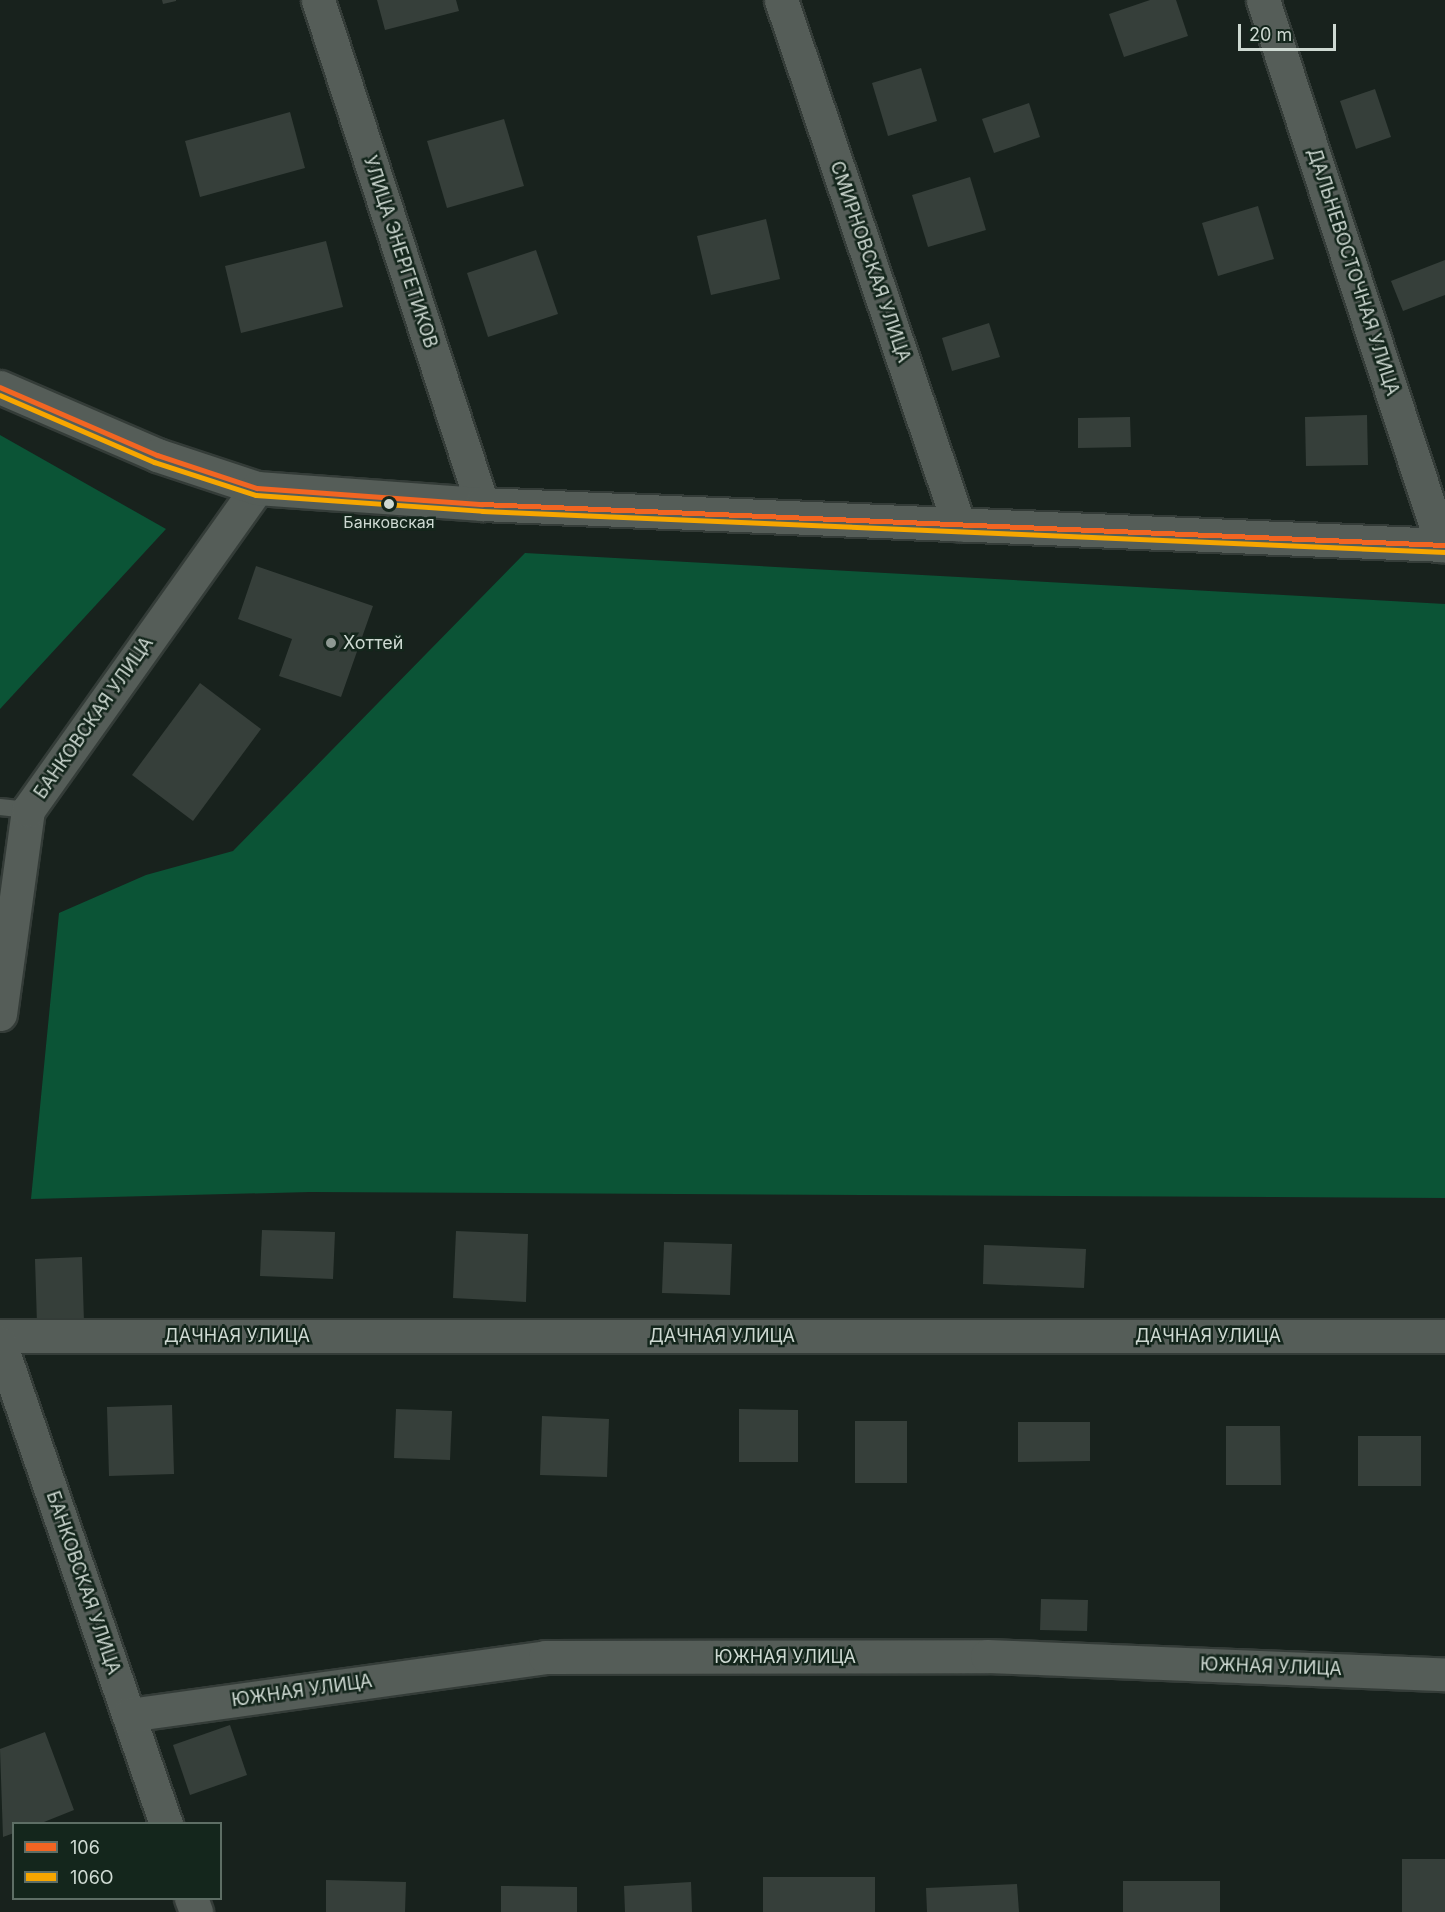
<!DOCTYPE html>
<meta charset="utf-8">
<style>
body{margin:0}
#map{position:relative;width:1445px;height:1912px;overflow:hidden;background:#18221d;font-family:Inter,sans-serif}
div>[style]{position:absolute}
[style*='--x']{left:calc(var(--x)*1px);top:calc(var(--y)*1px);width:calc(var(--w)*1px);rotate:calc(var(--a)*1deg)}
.forest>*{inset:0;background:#0b5436}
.building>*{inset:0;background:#363f3a}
.roads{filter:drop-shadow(2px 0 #343c38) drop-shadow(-2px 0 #343c38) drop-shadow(0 2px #343c38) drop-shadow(0 -2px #343c38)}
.service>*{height:16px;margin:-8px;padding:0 8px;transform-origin:8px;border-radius:8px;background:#555d58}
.minor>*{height:33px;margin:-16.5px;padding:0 16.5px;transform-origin:16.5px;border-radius:16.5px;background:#555d58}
.tertiary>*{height:33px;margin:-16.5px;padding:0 16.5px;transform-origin:16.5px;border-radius:16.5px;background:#555d58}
.bus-1>*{height:4.5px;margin:-2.25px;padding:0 2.25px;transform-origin:2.25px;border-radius:2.25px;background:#f26522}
.bus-2>*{height:4.5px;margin:-2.25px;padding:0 2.25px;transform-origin:2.25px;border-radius:2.25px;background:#f7a600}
.dots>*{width:16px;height:16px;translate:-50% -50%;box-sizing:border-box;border:3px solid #14261c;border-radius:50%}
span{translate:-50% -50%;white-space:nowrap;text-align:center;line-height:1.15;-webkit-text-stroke:5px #14261c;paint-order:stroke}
.bus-label{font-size:16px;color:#ced9d2}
.street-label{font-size:18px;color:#ced9d2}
.poi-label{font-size:18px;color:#ced9d2}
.left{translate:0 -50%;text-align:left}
.legend{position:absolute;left:12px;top:1822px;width:210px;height:78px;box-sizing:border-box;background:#14261c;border:2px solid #5e6e65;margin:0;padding:8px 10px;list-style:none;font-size:18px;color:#ced9d2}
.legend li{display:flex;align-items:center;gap:12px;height:30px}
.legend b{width:30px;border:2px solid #5e6e65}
.scale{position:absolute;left:1238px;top:24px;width:98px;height:27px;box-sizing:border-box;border:3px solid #ced9d2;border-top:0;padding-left:8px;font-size:18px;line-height:21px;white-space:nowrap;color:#ced9d2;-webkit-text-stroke:4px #14261c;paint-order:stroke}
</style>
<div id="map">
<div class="forest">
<i style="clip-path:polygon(0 435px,166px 529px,0 709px)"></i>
<i style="clip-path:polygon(525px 553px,1445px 604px,1445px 1198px,310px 1192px,31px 1199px,59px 913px,146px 875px,233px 851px)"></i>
</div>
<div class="building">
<i style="clip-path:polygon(162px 0,176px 0,176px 1px,163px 4px)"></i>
<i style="clip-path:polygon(377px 0,456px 0,459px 11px,385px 30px)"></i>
<i style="clip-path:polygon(1150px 0,1176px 0,1188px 36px,1124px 57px,1109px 14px)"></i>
<i style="clip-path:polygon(921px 68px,937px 121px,888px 136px,872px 83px)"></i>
<i style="clip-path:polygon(1375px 89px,1391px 137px,1356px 149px,1340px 101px)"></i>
<i style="clip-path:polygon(1029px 103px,1040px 137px,994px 153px,982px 119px)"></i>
<i style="clip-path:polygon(290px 112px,305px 168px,200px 197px,185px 141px)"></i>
<i style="clip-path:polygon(504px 119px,524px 186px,447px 208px,427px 141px)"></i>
<i style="clip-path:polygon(970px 177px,986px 230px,928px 247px,912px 195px)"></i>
<i style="clip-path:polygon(1258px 206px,1274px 259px,1218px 276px,1202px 223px)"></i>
<i style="clip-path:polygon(766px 219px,780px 279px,711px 295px,697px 236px)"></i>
<i style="clip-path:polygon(326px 241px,343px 307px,241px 333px,225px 266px)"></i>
<i style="clip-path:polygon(536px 250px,558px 314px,488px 337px,467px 273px)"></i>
<i style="clip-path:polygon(1445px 260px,1445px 295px,1403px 311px,1391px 281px)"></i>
<i style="clip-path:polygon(989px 323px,1000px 357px,952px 371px,942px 338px)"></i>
<i style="clip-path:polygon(1367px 415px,1368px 465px,1306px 466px,1305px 417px)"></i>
<i style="clip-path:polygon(1130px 417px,1131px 447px,1078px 448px,1078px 418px)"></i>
<i style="clip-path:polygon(256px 566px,373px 606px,341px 697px,279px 676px,292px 639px,238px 619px)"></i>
<i style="clip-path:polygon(200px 683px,261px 729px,193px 821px,132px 775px)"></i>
<i style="clip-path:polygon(262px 1230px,335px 1232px,333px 1279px,260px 1276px)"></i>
<i style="clip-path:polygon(456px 1231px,528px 1234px,526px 1302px,453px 1298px)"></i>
<i style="clip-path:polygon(664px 1242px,732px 1244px,730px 1295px,662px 1293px)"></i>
<i style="clip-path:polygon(984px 1245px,1086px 1249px,1084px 1288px,983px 1284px)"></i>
<i style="clip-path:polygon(82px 1257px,84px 1323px,37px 1324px,35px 1259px)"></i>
<i style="clip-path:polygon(172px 1405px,174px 1474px,109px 1476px,107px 1407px)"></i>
<i style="clip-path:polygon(396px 1409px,452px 1411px,450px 1460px,394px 1458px)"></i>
<i style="clip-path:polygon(739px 1409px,798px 1410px,798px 1462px,739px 1462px)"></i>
<i style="clip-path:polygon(542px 1416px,609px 1419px,607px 1477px,540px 1475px)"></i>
<i style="clip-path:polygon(855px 1421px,907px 1421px,907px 1483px,855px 1483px)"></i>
<i style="clip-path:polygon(1018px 1422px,1090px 1422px,1090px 1461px,1018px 1462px)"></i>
<i style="clip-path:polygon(1226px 1426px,1280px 1426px,1281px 1485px,1226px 1485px)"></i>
<i style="clip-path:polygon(1358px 1436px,1421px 1436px,1421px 1486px,1358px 1486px)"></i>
<i style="clip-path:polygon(1041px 1599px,1088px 1600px,1087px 1631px,1040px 1630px)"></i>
<i style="clip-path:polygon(230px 1725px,247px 1775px,190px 1795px,173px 1745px)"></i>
<i style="clip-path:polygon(45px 1732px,74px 1810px,39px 1824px,14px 1824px,14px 1833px,3px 1837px,0 1749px)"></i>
<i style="clip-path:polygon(1402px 1859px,1445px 1859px,1445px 1912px,1402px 1912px)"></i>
<i style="clip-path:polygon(763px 1877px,875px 1877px,875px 1912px,763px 1912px)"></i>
<i style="clip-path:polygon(326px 1880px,406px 1882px,405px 1912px,326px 1912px)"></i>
<i style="clip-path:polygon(1123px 1881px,1220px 1881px,1220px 1912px,1123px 1912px)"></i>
<i style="clip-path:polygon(691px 1882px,692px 1912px,625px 1912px,624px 1886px)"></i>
<i style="clip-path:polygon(1017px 1884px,1019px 1912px,927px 1912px,926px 1888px)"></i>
<i style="clip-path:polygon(501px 1886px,577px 1887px,577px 1912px,501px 1912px)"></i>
</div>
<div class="roads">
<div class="service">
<i style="--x:0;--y:807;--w:28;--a:6"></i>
</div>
<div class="minor">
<i style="--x:318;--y:0;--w:530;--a:71.98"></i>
<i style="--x:781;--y:0;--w:554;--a:71.27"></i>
<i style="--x:1263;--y:0;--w:574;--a:71.82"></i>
<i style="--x:0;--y:1014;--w:206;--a:-82.2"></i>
<i style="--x:28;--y:810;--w:395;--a:-54.6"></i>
<i style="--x:0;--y:1336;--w:1445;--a:0"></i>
<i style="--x:0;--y:1343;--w:509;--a:70.96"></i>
<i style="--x:129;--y:1715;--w:420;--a:-7.9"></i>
<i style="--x:545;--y:1657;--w:442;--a:-0.1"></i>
<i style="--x:987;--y:1656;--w:458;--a:2.3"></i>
<i style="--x:191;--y:1898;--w:15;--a:70"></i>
</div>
<div class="tertiary">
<i style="--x:0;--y:387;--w:171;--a:23.4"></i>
<i style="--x:157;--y:455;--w:105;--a:18.3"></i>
<i style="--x:257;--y:488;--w:226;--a:4.1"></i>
<i style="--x:482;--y:504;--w:964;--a:2.44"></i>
</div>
</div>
<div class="bus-1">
<i style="--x:0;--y:387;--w:171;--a:23.4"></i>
<i style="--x:157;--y:455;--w:105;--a:18.3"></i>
<i style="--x:257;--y:488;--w:226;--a:4.1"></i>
<i style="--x:482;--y:504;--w:964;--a:2.44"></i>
</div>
<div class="bus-2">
<i style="--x:0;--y:395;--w:168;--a:23.5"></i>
<i style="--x:154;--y:462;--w:107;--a:17.9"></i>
<i style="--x:256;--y:495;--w:227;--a:4"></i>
<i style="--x:482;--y:511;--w:964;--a:2.44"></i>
</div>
<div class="dots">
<i style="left:389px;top:504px;background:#ced9d2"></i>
<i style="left:331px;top:643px;background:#8e9993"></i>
</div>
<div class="bus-label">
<span style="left:389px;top:522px">Банковская</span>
</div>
<div class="street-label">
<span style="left:400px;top:252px;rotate:72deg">УЛИЦА ЭНЕРГЕТИКОВ</span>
<span style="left:870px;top:262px;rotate:71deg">СМИРНОВСКАЯ УЛИЦА</span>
<span style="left:1353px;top:272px;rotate:72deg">ДАЛЬНЕВОСТОЧНАЯ УЛИЦА</span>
<span style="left:94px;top:718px;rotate:-55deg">БАНКОВСКАЯ УЛИЦА</span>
<span style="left:237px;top:1336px">ДАЧНАЯ УЛИЦА</span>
<span style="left:722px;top:1336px">ДАЧНАЯ УЛИЦА</span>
<span style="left:1208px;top:1336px">ДАЧНАЯ УЛИЦА</span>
<span style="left:83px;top:1583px;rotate:71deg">БАНКОВСКАЯ УЛИЦА</span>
<span style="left:785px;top:1657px">ЮЖНАЯ УЛИЦА</span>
<span style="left:1271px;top:1667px;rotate:2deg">ЮЖНАЯ УЛИЦА</span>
<span style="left:302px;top:1691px;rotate:-8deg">ЮЖНАЯ УЛИЦА</span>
</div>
<div class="poi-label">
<span class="left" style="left:343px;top:643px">Хоттей</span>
</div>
<ul class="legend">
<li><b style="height:8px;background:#f26522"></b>106</li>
<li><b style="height:8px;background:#f7a600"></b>106О</li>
</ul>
<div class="scale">20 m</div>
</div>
